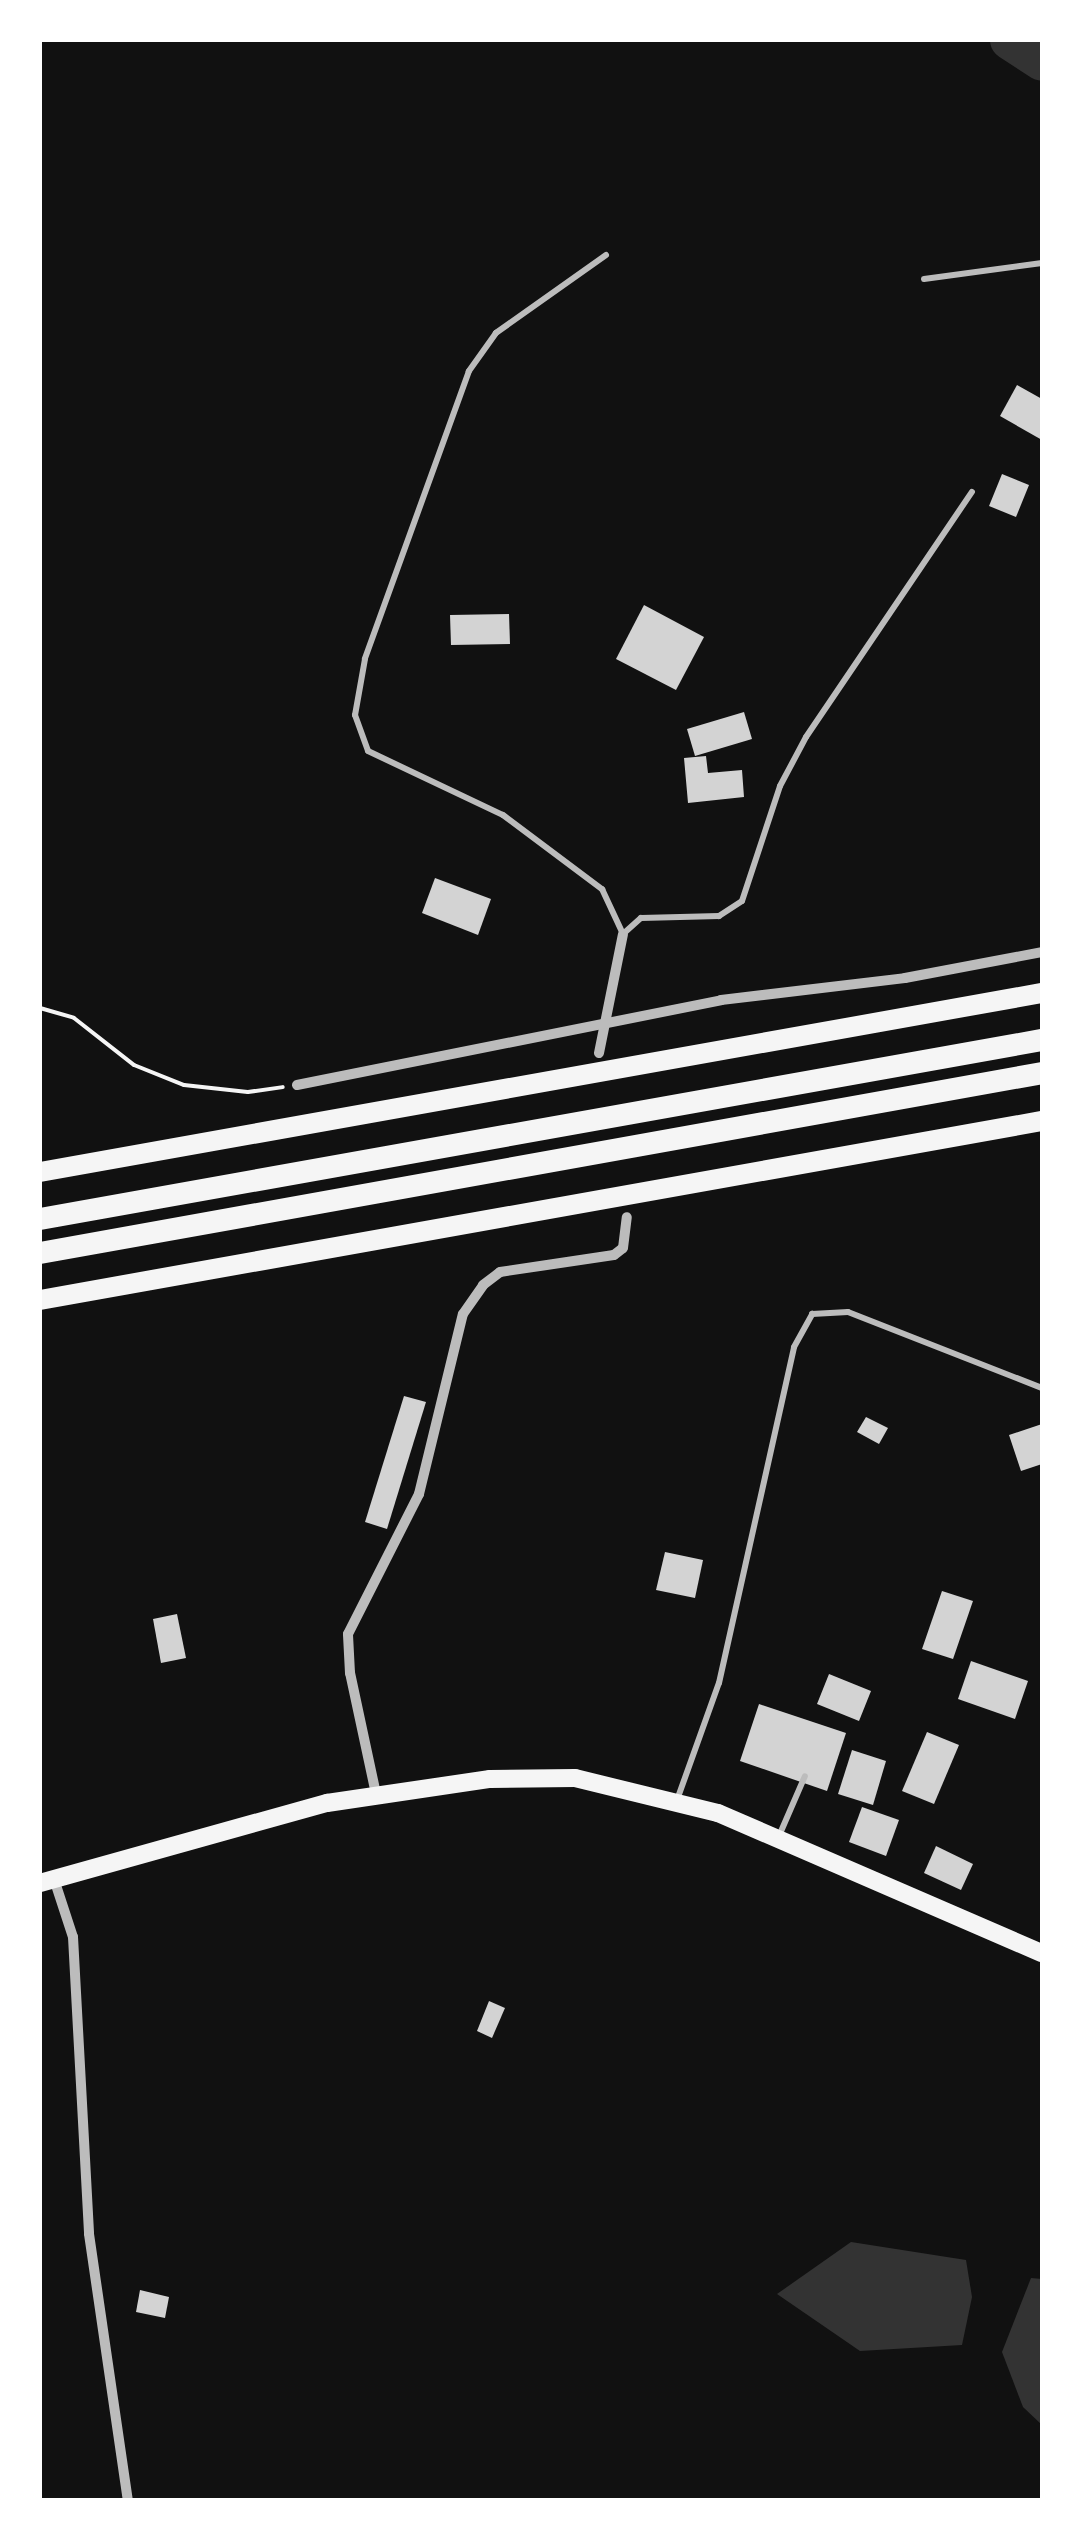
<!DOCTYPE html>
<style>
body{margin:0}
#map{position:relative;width:1082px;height:2540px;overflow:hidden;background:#111;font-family:"PT Sans",sans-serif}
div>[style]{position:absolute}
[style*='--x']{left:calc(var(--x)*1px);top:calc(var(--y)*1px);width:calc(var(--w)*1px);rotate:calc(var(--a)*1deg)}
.water>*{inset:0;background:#333}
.river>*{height:40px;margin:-20px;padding:0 20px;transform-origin:20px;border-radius:20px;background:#333}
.building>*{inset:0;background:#d3d3d3}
.path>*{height:4px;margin:-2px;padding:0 2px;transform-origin:2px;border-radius:2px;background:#f5f5f5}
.service>*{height:6px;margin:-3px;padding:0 3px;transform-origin:3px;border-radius:3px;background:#bcbcbc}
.minor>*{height:10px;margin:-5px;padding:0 5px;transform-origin:5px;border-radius:5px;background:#bcbcbc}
.secondary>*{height:18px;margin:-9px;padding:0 9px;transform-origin:9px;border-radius:9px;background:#f5f5f5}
.primary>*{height:20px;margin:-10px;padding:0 10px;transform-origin:10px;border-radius:10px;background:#f5f5f5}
.motorway>*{height:22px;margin:-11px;padding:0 11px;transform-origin:11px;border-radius:11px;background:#f5f5f5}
span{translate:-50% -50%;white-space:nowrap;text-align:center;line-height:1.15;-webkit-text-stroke:9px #fff;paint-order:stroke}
.frame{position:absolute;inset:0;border:42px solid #fff;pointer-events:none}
</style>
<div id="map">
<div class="water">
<i style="clip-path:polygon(851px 2242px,966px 2260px,972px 2297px,962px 2345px,860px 2351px,777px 2294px)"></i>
<i style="clip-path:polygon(1031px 2278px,1042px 2279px,1042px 2425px,1023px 2407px,1002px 2352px)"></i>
</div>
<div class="river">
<i style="--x:1010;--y:40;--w:38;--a:33"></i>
</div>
<div class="building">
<i style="clip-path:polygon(1017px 385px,1042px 399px,1042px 440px,1000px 416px)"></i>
<i style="clip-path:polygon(1002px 474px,1029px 485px,1016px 517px,989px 506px)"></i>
<i style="clip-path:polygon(644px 605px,704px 637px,676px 690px,616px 659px)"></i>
<i style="clip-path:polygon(509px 614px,510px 644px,451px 645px,450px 615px)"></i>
<i style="clip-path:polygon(744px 712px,752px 739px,695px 756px,687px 729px)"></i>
<i style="clip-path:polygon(706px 756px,708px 773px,742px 770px,744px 797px,688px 803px,684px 758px)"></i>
<i style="clip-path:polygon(435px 878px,491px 899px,478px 935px,422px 913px)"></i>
<i style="clip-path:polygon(404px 1396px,426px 1402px,387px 1529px,365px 1522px)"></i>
<i style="clip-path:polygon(866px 1417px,888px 1428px,879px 1444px,857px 1432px)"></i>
<i style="clip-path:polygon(1042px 1424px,1042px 1464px,1021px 1471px,1009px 1435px)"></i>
<i style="clip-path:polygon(665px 1552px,703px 1560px,695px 1598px,656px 1590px)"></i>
<i style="clip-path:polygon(942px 1591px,973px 1601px,953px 1659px,922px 1649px)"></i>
<i style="clip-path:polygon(177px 1614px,186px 1658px,161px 1663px,153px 1619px)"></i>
<i style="clip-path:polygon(971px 1661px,1028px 1681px,1015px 1719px,958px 1699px)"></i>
<i style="clip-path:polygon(829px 1674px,871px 1691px,859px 1721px,817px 1704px)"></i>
<i style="clip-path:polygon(759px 1704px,846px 1733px,827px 1791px,740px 1761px)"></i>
<i style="clip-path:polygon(927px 1732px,959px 1745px,934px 1804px,902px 1791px)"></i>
<i style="clip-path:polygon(852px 1750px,886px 1761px,873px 1805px,838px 1794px)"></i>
<i style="clip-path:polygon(862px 1807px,899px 1820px,886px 1856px,849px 1842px)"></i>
<i style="clip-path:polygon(936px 1846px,973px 1864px,961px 1890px,924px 1873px)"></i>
<i style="clip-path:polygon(489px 2001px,505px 2008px,492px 2038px,477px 2031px)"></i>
<i style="clip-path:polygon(140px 2290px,169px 2297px,165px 2318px,136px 2312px)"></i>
</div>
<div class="path">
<i style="--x:40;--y:1008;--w:35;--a:16"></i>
<i style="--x:74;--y:1018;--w:76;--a:38.1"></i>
<i style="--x:134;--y:1065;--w:54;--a:21.8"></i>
<i style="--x:184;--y:1085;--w:64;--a:6.2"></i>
<i style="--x:248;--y:1092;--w:35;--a:-8"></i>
</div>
<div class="service">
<i style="--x:606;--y:255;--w:135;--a:144.7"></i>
<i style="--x:496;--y:333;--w:47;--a:125.4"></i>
<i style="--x:469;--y:371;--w:306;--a:109.9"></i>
<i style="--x:365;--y:659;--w:57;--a:100.1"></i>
<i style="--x:355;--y:715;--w:38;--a:70"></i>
<i style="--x:368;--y:751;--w:149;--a:25.4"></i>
<i style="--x:503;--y:815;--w:124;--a:36.8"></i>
<i style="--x:602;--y:889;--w:50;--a:65"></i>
<i style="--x:623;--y:934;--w:24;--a:-42"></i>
<i style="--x:641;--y:918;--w:78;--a:-1.5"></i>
<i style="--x:719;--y:916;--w:27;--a:-33"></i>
<i style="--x:742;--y:901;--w:121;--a:-71.7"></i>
<i style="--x:780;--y:786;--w:55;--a:-62"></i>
<i style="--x:806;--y:737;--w:296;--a:-55.9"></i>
<i style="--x:924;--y:279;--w:119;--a:-7.7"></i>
<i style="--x:677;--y:1800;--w:124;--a:-70.3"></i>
<i style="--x:719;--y:1683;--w:344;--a:-77.4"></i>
<i style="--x:794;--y:1347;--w:38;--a:-61"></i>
<i style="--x:812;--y:1314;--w:36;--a:-3"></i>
<i style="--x:848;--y:1312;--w:208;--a:21.4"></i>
<i style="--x:779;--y:1836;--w:65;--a:-66.6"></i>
</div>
<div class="minor">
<i style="--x:599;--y:1053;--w:121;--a:-78.6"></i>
<i style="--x:297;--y:1085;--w:432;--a:-11.3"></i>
<i style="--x:721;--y:1000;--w:185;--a:-6.8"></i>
<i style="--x:905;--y:978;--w:139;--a:-10.7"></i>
<i style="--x:376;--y:1794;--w:124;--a:-102.1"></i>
<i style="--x:350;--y:1673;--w:39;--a:-93"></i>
<i style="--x:348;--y:1634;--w:157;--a:-63.1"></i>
<i style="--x:419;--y:1494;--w:185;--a:-76.3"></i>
<i style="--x:463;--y:1314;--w:35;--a:-55"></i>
<i style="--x:483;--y:1285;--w:21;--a:-37"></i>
<i style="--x:500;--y:1272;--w:115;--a:-8.5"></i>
<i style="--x:614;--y:1255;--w:11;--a:-38"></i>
<i style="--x:623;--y:1248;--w:31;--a:-83"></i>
<i style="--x:54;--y:1879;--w:61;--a:71.9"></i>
<i style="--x:73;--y:1937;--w:297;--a:86.9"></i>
<i style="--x:89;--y:2234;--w:269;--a:81.7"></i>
</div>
<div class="secondary">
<i style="--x:40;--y:1883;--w:298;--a:-15.6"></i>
<i style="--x:327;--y:1803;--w:165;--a:-8.4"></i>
<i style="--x:490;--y:1779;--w:85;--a:-0.7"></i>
<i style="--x:575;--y:1778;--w:147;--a:13.8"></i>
<i style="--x:718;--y:1813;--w:353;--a:23.4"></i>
</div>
<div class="primary">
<i style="--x:40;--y:1172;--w:1018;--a:-10.13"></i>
<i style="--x:40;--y:1300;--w:1018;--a:-10.13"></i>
</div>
<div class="motorway">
<i style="--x:40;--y:1219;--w:1018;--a:-10.13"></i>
<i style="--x:40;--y:1253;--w:1018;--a:-10.18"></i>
</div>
<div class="frame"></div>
</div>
